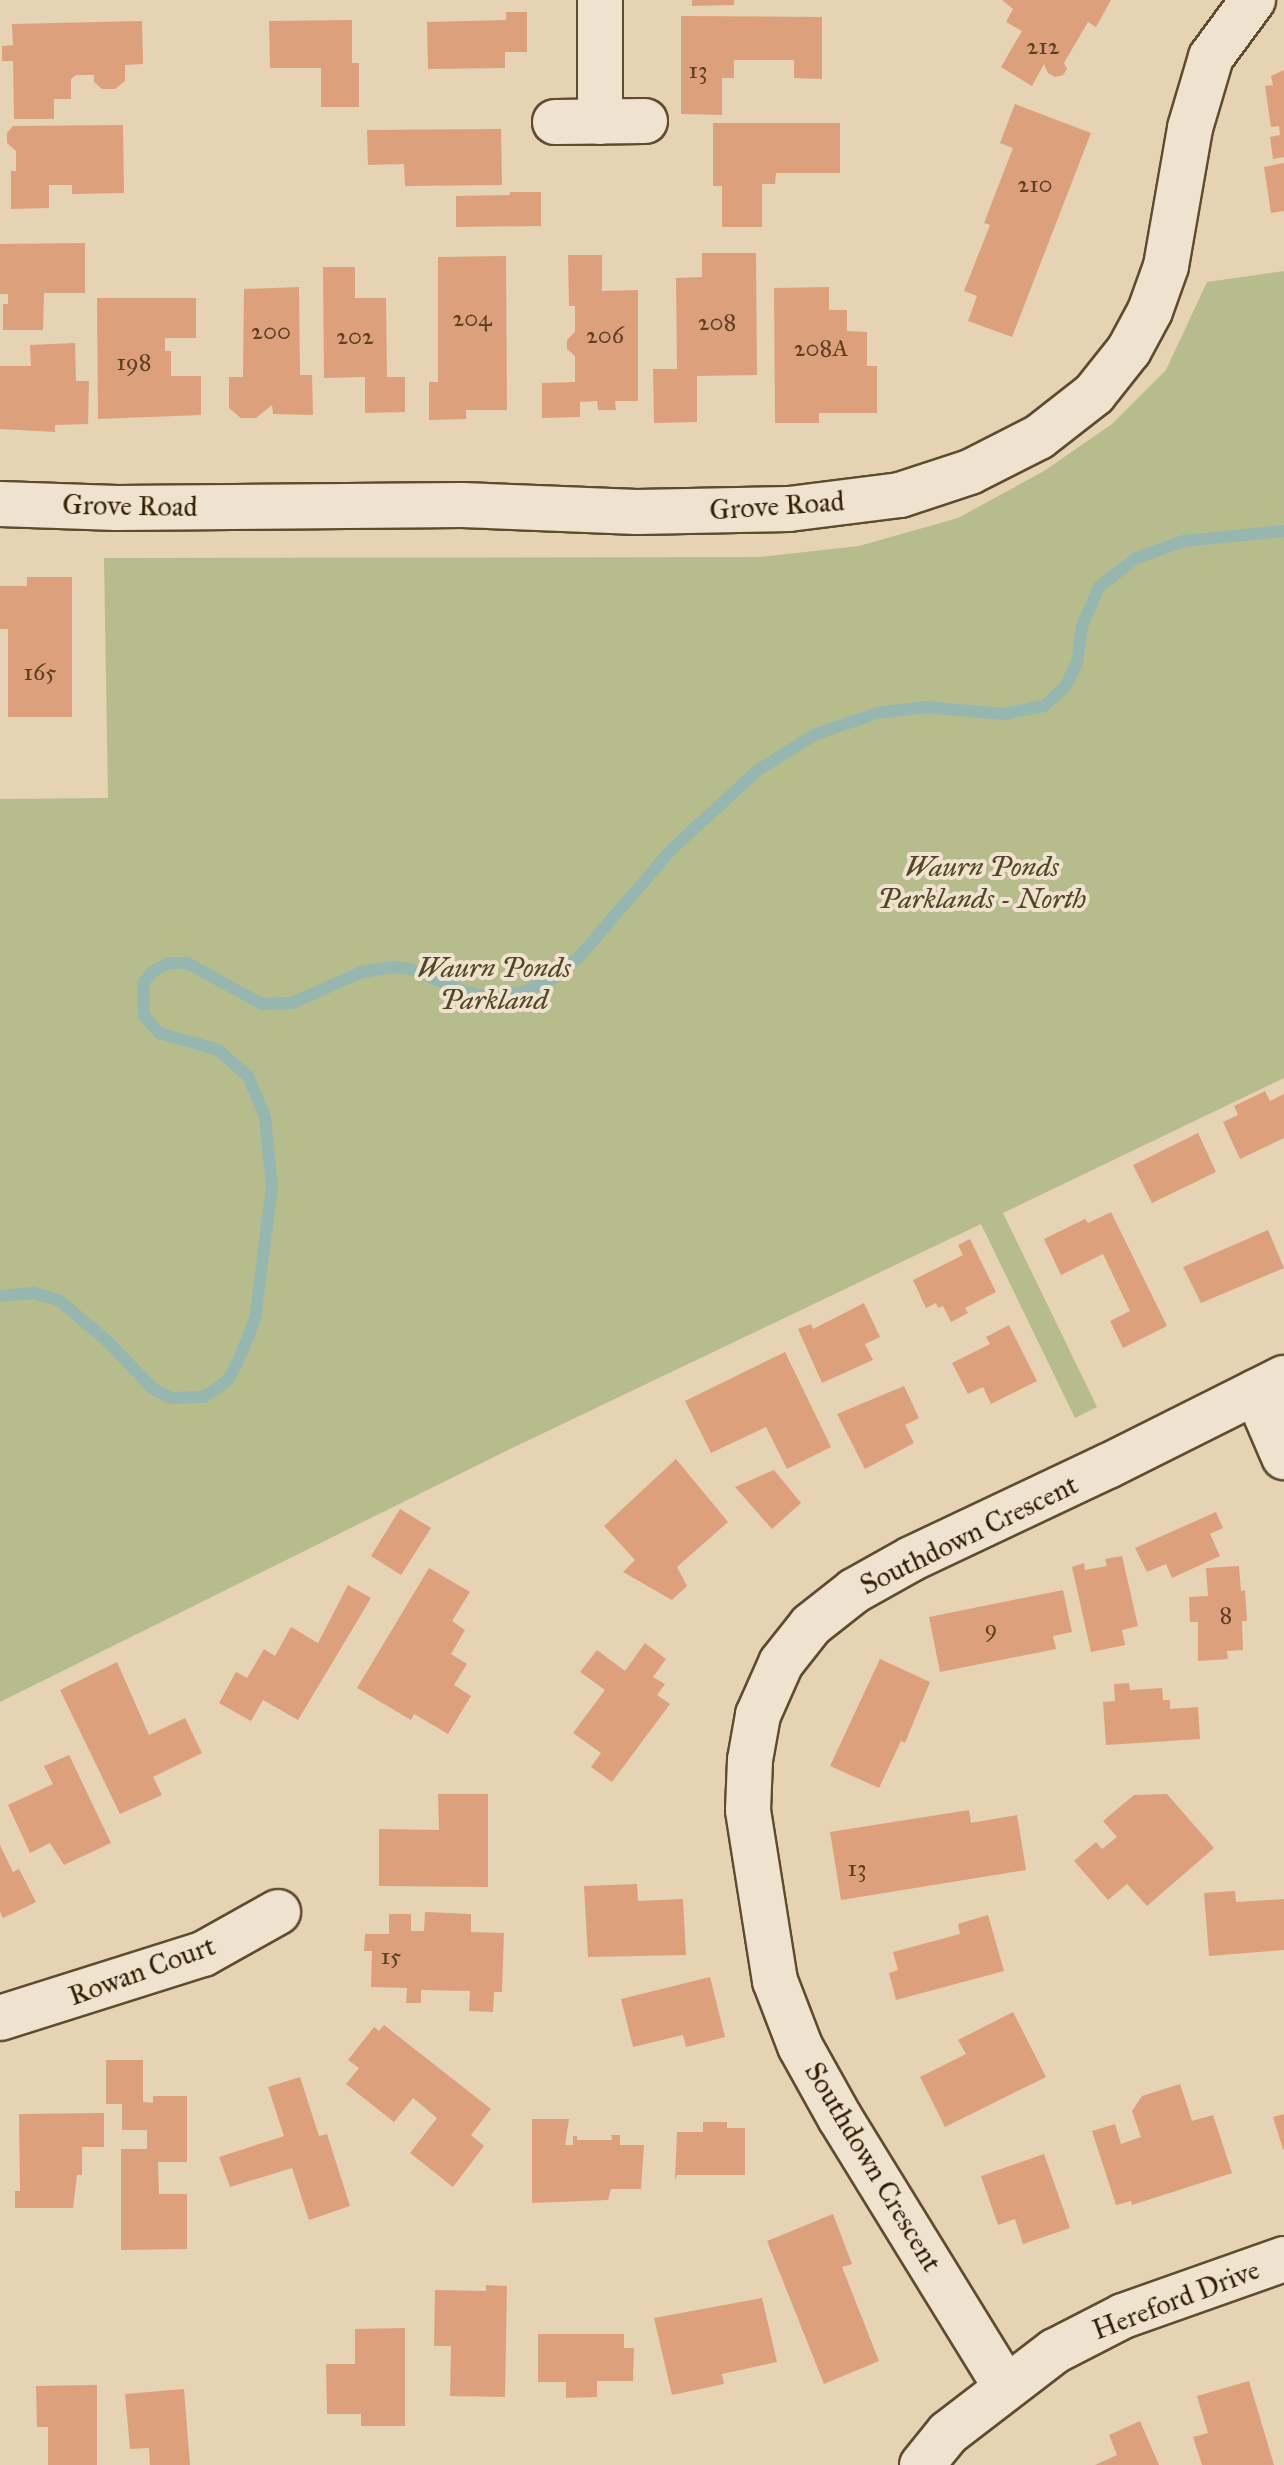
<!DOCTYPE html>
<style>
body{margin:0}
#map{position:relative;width:1284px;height:2465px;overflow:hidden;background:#e6d3b3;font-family:"IM FELL Great Primer",serif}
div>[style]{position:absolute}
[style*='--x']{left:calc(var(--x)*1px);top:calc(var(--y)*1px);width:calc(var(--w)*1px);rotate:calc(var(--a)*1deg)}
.green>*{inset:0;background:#b6bc8c}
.stream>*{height:12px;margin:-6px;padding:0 6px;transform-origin:6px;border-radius:6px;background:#96b7b0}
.building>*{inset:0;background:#dda07d}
.roads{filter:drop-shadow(2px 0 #5f4c2f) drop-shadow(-2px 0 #5f4c2f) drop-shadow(0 2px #5f4c2f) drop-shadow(0 -2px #5f4c2f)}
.minor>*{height:44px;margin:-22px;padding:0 22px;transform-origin:22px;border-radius:22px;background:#efe2ce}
span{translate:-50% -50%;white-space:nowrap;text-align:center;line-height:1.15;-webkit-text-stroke:8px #efe2ce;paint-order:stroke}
.number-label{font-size:24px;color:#5d3f22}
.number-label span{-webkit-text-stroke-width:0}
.street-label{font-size:28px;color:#321f03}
.park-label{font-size:28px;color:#534625;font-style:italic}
</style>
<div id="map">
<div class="green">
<i style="clip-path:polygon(1284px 271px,1284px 1078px,1003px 1213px,1097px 1407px,1075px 1418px,981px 1224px,504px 1452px,0 1702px,0 799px,108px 798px,104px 558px,760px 557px,859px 546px,958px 518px,1044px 471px,1112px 424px,1166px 370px,1207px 282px)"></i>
</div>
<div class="stream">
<i style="--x:0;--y:1296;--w:34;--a:-5"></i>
<i style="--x:34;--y:1293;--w:26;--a:16"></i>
<i style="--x:59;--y:1300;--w:63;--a:40.5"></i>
<i style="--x:107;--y:1341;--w:65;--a:46.2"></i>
<i style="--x:152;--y:1388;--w:21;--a:28"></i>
<i style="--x:171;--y:1398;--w:33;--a:-2"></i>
<i style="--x:204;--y:1397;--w:28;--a:-35"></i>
<i style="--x:227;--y:1381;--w:20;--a:-60"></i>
<i style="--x:237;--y:1364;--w:48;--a:-68.2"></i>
<i style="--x:255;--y:1319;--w:133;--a:-82.7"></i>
<i style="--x:272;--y:1187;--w:70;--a:-95.7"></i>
<i style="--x:265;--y:1117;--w:44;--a:-112.5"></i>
<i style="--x:248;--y:1076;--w:40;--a:-139"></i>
<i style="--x:218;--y:1050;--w:61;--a:-163.9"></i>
<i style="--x:159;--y:1033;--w:23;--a:-131"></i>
<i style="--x:144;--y:1016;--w:33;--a:-92"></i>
<i style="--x:143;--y:983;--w:14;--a:-51"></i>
<i style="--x:152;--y:972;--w:19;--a:-28"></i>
<i style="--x:169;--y:963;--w:18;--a:0"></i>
<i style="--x:187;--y:963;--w:85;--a:28.7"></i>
<i style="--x:262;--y:1004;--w:30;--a:-2"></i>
<i style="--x:292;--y:1003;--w:77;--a:-23.9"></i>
<i style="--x:362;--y:972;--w:32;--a:-9"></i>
<i style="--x:394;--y:967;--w:16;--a:7"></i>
<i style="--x:410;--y:969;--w:57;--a:22.5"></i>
<i style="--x:463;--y:991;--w:30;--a:12"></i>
<i style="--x:492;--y:997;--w:31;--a:-9"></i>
<i style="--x:523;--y:992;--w:35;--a:-25"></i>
<i style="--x:555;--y:977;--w:31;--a:-40"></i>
<i style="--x:579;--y:957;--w:141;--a:-49.3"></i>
<i style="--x:671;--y:850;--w:118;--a:-42.6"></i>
<i style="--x:758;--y:770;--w:68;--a:-31.8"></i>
<i style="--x:816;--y:734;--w:65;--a:-19"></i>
<i style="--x:877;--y:713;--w:49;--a:-7"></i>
<i style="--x:926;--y:707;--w:77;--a:5.2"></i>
<i style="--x:1003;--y:714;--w:42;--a:-11"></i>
<i style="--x:1044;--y:706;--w:28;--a:-42"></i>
<i style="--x:1065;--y:687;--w:28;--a:-64"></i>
<i style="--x:1077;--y:662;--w:36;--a:-82"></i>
<i style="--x:1082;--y:626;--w:43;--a:-66.4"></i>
<i style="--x:1099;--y:587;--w:47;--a:-38.1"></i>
<i style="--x:1136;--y:558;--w:51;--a:-19.5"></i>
<i style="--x:1184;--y:541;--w:100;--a:-5.7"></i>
</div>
<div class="building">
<i style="clip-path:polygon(692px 0,734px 0,734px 5px,692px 6px)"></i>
<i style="clip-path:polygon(1002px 0,1111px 0,1096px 27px,1088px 22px,1064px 63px,1067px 69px,1063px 75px,1055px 77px,1048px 73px,1044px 64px,1032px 86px,1001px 67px,1022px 31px,1006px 22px,1013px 9px)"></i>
<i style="clip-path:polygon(506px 12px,527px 12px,527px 52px,505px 52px,505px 68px,428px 69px,427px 22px,506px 20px)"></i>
<i style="clip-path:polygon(681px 16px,822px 17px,822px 79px,794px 78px,794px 60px,734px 60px,734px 78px,722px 78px,722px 115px,681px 114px)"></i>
<i style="clip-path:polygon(352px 20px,352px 63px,359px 63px,359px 107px,321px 107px,321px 68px,270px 68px,269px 21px)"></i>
<i style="clip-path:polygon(142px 21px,143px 64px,125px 65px,125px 81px,115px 89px,102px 89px,94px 82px,94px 75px,76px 75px,71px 79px,71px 99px,54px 99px,54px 119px,14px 119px,13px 61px,2px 61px,2px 46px,13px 45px,12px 24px)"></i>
<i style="clip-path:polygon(1284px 70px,1284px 157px,1273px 159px,1270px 137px,1280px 135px,1279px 126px,1271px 127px,1265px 86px,1273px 85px,1271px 76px)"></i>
<i style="clip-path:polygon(1015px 104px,1091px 133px,1012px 337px,968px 321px,977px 296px,964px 291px,990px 225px,984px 223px,1013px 148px,1000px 143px)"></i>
<i style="clip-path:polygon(713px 123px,840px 123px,840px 173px,776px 173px,775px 184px,762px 184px,762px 227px,722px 227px,722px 186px,713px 186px)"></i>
<i style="clip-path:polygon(123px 125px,124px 193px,72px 194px,72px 185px,49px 185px,49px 208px,11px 209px,11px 171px,16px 171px,16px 151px,7px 143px,7px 133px,13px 126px)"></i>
<i style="clip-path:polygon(501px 129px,502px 185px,405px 186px,404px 164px,368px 165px,367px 130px)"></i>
<i style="clip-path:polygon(1284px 163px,1284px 211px,1271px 213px,1264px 167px)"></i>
<i style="clip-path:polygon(510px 192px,541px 192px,541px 226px,456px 227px,456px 196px,510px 195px)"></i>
<i style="clip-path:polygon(85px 243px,85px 293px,44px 293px,43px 330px,3px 330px,3px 304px,8px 304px,8px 294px,0 294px,0 244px)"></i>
<i style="clip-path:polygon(702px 253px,756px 253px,757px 375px,697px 376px,697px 422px,654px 423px,653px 369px,677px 369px,676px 278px,702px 277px)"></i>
<i style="clip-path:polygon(568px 255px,602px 255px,602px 291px,638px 290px,638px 401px,615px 401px,616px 410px,598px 410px,597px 401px,580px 402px,580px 417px,542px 418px,542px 383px,575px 382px,575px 356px,567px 349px,567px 340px,575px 332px,575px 306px,569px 306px)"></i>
<i style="clip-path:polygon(506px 256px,507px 410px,466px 410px,466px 419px,429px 420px,429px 382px,438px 382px,438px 257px)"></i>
<i style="clip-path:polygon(323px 267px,355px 267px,355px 298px,386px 298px,387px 377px,405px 377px,405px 412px,365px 413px,365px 377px,324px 378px)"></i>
<i style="clip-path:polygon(299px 287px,300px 375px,312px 375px,313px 415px,273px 414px,272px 405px,256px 418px,241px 418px,229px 408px,229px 377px,243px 377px,244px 289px)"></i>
<i style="clip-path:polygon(829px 287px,829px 310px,847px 310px,847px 331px,867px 332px,867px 366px,877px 366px,877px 413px,819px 413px,819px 423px,775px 423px,774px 288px)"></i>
<i style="clip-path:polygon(97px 298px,196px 298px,196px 338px,165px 338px,165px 351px,171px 351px,171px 376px,201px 376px,201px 415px,98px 419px)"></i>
<i style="clip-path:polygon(75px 343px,76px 381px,89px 381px,88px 424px,55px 425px,55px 432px,0 429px,0 366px,31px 366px,30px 345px)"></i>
<i style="clip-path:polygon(27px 577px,72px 577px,72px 717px,8px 717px,8px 629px,0 629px,0 586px,27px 586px)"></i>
<i style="clip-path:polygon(1265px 1091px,1270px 1101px,1284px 1094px,1284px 1138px,1240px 1159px,1223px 1122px,1238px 1115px,1234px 1106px)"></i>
<i style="clip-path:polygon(1198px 1133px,1216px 1172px,1152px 1203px,1133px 1165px)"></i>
<i style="clip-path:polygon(1111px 1212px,1167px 1326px,1123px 1348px,1110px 1321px,1130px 1311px,1103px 1254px,1061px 1275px,1044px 1239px,1085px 1219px,1088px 1223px)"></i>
<i style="clip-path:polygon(1268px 1230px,1284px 1268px,1201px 1303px,1183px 1267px)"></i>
<i style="clip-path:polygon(970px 1239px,996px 1292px,965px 1308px,968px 1313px,951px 1322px,943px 1306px,938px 1308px,936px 1303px,926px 1308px,913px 1280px,963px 1255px,958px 1245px)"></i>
<i style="clip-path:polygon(864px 1303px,880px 1337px,865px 1344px,873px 1360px,822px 1383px,798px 1329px,811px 1324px,813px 1329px)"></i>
<i style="clip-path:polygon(1009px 1325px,1037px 1381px,991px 1404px,983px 1387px,968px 1394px,952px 1363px,990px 1344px,986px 1337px)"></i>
<i style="clip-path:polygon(785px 1352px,831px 1447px,787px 1469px,766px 1427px,711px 1453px,685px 1401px)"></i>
<i style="clip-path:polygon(904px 1386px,919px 1418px,905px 1425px,914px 1443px,865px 1469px,837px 1414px)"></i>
<i style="clip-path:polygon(676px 1459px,728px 1522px,677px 1567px,687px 1586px,672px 1600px,623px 1572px,635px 1560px,604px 1526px)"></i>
<i style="clip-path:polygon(774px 1470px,801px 1503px,772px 1529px,735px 1487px)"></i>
<i style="clip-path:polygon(400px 1509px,431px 1528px,401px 1575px,371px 1556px)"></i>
<i style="clip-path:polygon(1216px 1512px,1223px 1528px,1210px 1534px,1220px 1556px,1172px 1578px,1166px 1564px,1147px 1572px,1135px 1548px)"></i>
<i style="clip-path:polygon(1122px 1556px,1138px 1626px,1122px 1630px,1125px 1645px,1091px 1652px,1072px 1567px,1084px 1563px,1085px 1570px,1107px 1566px,1105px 1559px)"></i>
<i style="clip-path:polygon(1239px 1566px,1241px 1591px,1245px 1590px,1247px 1621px,1242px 1621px,1243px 1650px,1227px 1651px,1228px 1659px,1198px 1661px,1198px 1622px,1190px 1622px,1189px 1597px,1208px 1596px,1206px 1568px)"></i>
<i style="clip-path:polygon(429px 1568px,470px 1592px,452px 1621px,465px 1630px,451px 1654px,467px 1664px,454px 1685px,471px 1696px,448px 1734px,414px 1714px,411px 1720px,357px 1688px)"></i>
<i style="clip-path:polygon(348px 1585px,371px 1598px,298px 1720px,263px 1700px,251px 1721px,219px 1703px,236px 1672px,247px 1678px,264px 1649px,275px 1656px,291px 1627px,318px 1643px)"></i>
<i style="clip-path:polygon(1063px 1590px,1072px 1632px,1053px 1636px,1056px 1649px,940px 1672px,929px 1617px)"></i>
<i style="clip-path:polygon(645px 1643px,666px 1659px,653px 1677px,665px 1684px,657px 1695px,670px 1704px,612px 1782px,591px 1767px,601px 1753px,573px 1733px,605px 1690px,580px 1672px,597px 1650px,625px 1671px)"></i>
<i style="clip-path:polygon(880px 1659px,930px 1682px,905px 1743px,901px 1741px,879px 1788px,830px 1766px)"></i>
<i style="clip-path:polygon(117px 1662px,149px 1735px,185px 1718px,202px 1753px,153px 1777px,162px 1795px,120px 1814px,60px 1690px)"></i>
<i style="clip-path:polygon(1129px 1683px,1130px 1690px,1162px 1688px,1163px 1700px,1170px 1700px,1170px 1709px,1198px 1707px,1200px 1739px,1106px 1745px,1103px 1702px,1115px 1701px,1114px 1684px)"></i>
<i style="clip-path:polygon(69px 1755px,111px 1843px,64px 1865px,50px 1843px,30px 1853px,8px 1805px,53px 1784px,44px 1766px)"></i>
<i style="clip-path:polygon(438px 1794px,488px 1794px,488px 1887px,379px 1886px,379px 1829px,439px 1830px)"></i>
<i style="clip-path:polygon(1167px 1794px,1214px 1848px,1147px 1906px,1127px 1884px,1108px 1900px,1074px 1861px,1096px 1842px,1102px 1849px,1117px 1837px,1103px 1821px,1134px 1795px)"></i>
<i style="clip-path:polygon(969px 1810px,971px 1823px,1017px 1815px,1026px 1870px,841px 1900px,830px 1832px)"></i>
<i style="clip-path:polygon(0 1845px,13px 1872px,19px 1869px,36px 1902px,3px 1918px,0 1912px)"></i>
<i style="clip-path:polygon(637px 1884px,638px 1901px,683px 1899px,686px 1955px,588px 1957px,584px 1886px)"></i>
<i style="clip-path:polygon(1235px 1891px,1236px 1902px,1284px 1899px,1284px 1950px,1209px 1956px,1204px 1893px)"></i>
<i style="clip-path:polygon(425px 1912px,471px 1914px,471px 1932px,504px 1933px,502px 1992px,494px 1992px,493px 2012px,469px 2011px,470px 1991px,421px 1990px,421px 2003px,406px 2003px,407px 1988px,371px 1987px,372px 1951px,364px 1951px,365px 1934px,389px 1934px,389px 1914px,411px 1914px,411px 1931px,424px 1931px)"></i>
<i style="clip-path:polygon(988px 1915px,1004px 1971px,896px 2000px,889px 1973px,898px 1970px,893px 1952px,960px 1934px,958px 1924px)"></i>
<i style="clip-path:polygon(710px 1977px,725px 2037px,686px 2047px,683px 2035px,633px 2047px,621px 1999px)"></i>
<i style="clip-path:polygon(1013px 2012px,1046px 2077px,945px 2127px,920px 2077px,966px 2054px,958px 2040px)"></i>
<i style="clip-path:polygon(384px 2025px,491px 2109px,471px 2135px,484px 2146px,453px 2187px,410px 2153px,437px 2118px,413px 2098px,394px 2122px,346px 2084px,359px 2068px,348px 2060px,374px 2027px,379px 2031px)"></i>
<i style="clip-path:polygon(106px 2060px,143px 2060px,143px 2102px,153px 2103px,153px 2096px,187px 2096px,187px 2162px,158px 2162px,159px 2194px,187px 2194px,187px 2249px,121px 2250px,121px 2149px,147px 2149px,147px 2130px,122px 2130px,122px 2104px,106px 2104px)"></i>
<i style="clip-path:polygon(300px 2077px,319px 2136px,327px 2134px,350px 2206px,309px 2220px,292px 2168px,230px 2187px,219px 2157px,284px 2136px,268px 2087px)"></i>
<i style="clip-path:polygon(1180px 2084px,1192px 2121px,1213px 2115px,1232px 2173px,1132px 2205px,1131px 2201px,1116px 2205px,1092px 2131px,1115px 2124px,1121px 2144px,1141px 2137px,1132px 2111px,1142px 2096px)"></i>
<i style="clip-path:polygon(104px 2113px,104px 2147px,82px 2147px,82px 2175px,77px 2175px,73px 2208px,15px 2208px,15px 2191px,20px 2191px,19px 2114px)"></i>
<i style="clip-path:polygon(1284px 2114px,1284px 2149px,1283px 2149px,1273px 2117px)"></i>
<i style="clip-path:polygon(532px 2119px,569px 2119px,565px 2145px,573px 2145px,573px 2136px,577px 2136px,577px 2140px,612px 2140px,611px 2135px,620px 2135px,620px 2145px,644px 2145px,641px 2189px,611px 2189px,608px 2200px,532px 2203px)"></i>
<i style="clip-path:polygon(703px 2122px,727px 2122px,727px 2128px,745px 2128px,745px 2175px,677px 2175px,675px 2180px,677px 2132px,703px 2132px)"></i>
<i style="clip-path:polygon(1044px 2154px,1070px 2228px,1023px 2244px,1015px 2219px,998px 2225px,981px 2176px)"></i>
<i style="clip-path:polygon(833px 2214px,852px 2264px,842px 2267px,879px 2361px,824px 2384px,767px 2241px)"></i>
<i style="clip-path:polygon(486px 2285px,507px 2286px,505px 2397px,450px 2396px,451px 2346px,434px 2346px,435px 2290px,486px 2291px)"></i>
<i style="clip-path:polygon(762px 2298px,777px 2362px,722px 2374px,724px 2384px,672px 2395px,654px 2318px)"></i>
<i style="clip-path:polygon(405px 2328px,405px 2426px,361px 2426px,361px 2414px,327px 2414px,326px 2364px,355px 2364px,355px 2329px)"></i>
<i style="clip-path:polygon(538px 2334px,624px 2334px,624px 2348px,634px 2348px,633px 2381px,597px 2381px,597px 2397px,566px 2398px,566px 2382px,538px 2382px)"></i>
<i style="clip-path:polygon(1249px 2381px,1274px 2465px,1202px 2465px,1193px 2437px,1208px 2433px,1197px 2396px)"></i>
<i style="clip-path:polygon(97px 2385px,97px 2465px,48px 2465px,48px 2427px,37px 2427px,36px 2386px)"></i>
<i style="clip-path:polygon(184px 2389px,190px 2465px,150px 2465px,149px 2448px,130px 2449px,125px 2394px)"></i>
<i style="clip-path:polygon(1140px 2421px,1159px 2465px,1095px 2465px,1117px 2455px,1109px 2435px)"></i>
</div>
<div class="roads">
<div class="minor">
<i style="--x:555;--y:122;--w:90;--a:-0.6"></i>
<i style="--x:600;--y:122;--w:122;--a:-90"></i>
<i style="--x:0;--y:504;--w:117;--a:2"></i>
<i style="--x:117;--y:508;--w:345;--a:-0.5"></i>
<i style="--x:462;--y:505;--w:175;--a:2.3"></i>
<i style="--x:637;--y:512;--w:152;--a:-1.1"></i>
<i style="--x:789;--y:509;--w:112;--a:-7.2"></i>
<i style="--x:900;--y:495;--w:74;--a:-18.2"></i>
<i style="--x:970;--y:472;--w:77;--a:-26.9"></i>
<i style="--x:1039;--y:437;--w:70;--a:-38"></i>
<i style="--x:1094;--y:394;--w:56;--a:-51.5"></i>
<i style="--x:1129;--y:350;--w:44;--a:-61.7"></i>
<i style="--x:1150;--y:311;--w:48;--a:-70.4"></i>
<i style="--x:1166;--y:266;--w:140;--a:-80.1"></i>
<i style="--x:1190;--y:128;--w:74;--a:-73.5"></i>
<i style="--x:1211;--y:57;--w:71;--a:-53.6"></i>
<i style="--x:1256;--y:1392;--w:71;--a:66.7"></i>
<i style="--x:0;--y:2018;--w:213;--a:-17.5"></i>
<i style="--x:203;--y:1954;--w:86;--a:-29.2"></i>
<i style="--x:1005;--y:2386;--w:315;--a:-121.6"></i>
<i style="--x:840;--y:2118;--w:82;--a:-119.1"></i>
<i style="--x:800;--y:2046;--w:70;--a:-111"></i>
<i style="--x:775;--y:1981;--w:173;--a:-99"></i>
<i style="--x:748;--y:1810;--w:50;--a:-87.7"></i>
<i style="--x:750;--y:1760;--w:46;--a:-79.9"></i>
<i style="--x:758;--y:1715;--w:57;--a:-66.1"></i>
<i style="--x:781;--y:1663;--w:48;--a:-51.7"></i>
<i style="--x:811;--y:1625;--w:55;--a:-38.3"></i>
<i style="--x:854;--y:1591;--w:65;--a:-29.3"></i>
<i style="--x:911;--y:1559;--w:218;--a:-25.3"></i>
<i style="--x:1108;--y:1466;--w:197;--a:-26.6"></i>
<i style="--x:922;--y:2465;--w:41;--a:-50.9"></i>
<i style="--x:948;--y:2433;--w:135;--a:-37.5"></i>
<i style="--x:1055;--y:2351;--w:76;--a:-27.2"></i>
<i style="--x:1123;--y:2316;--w:171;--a:-19.5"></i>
</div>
</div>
<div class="number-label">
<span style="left:1043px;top:47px">212</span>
<span style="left:698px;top:71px">13</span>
<span style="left:1035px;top:185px">210</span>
<span style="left:472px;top:319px">204</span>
<span style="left:717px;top:323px">208</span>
<span style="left:271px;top:332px">200</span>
<span style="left:605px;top:336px">206</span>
<span style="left:355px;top:337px">202</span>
<span style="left:821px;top:349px">208A</span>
<span style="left:134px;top:363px">198</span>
<span style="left:40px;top:673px">165</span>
<span style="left:1226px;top:1616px">8</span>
<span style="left:991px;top:1629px">9</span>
<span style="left:857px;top:1869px">13</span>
<span style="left:391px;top:1957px">15</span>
</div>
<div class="street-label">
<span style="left:130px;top:506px;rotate:1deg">Grove Road</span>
<span style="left:777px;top:506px;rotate:-4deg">Grove Road</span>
<span style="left:969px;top:1535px;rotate:-26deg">Southdown Crescent</span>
<span style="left:142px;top:1971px;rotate:-20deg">Rowan Court</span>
<span style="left:873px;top:2167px;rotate:59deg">Southdown Crescent</span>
<span style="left:1176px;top:2300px;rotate:-21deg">Hereford Drive</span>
</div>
<div class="park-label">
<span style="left:982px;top:883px">Waurn Ponds<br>Parklands - North</span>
<span style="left:494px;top:984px">Waurn Ponds<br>Parkland</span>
</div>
</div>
